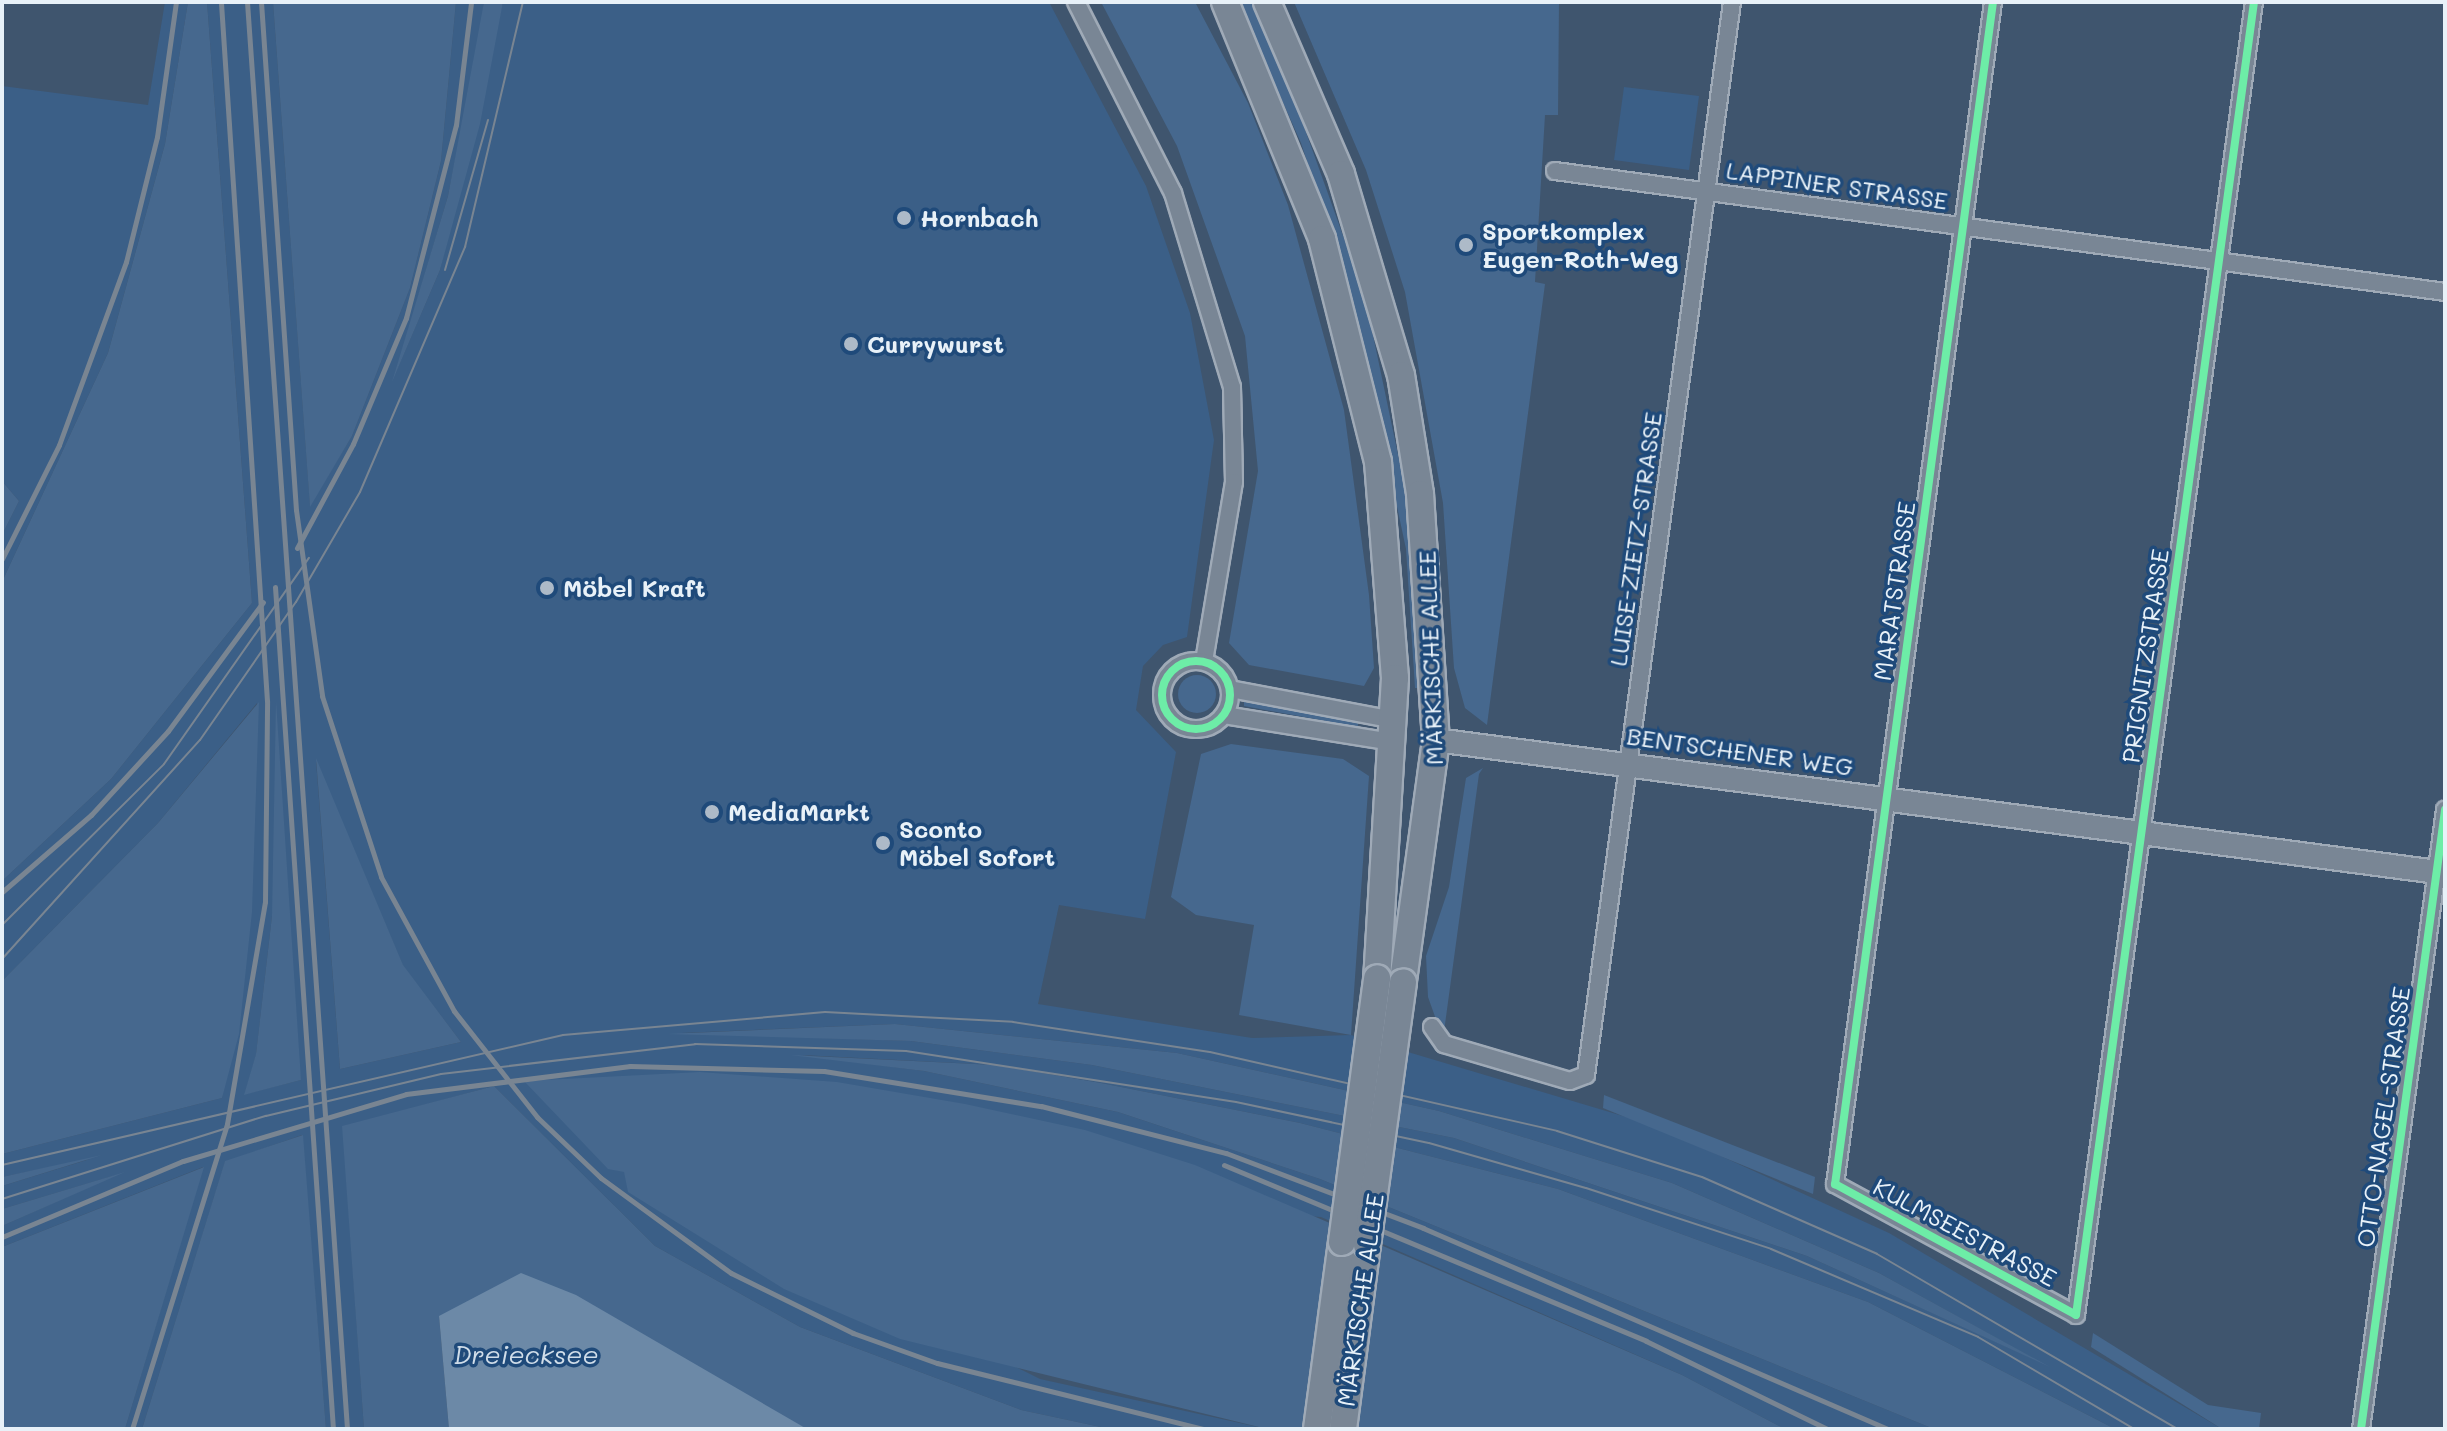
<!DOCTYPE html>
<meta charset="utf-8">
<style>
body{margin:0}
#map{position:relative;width:2447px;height:1431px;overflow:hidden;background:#3f556e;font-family:Mali,sans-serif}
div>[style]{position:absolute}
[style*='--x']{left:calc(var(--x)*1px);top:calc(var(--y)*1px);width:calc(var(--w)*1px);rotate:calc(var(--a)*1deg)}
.built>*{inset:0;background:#3b5f87}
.green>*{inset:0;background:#46688e}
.round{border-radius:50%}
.water>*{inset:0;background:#6c89a7}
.roads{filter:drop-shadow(2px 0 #9faab7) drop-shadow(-2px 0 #9faab7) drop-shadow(0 2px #9faab7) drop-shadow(0 -2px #9faab7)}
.street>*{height:16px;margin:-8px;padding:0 8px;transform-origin:8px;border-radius:8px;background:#798695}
.street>.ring{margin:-8px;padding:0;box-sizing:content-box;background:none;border:16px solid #798695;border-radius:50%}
.secondary>*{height:22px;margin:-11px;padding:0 11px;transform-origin:11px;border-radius:11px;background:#798695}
.primary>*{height:26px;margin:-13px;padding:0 13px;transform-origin:13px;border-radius:13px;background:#798695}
.tram>*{height:2px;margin:-1px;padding:0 1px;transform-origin:1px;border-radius:1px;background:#798592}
.rail>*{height:5px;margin:-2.5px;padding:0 2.5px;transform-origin:2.5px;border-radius:2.5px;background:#798592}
.bridges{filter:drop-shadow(2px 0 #9faab7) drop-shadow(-2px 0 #9faab7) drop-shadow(0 2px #9faab7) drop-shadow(0 -2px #9faab7)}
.primary-bridge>*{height:26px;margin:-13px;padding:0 13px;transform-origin:13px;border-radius:13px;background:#798695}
.cycleway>*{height:8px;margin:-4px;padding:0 4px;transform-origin:4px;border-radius:4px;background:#6deda7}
.cycleway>.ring{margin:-4px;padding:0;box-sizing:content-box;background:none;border:8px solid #6deda7;border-radius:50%}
.dots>*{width:22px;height:22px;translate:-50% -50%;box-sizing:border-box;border:4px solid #1f4a7a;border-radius:50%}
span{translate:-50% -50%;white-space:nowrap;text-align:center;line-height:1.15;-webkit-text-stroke:7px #1f4a7a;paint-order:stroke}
.street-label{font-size:24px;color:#e8f1f8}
.poi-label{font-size:24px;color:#e8f1f8;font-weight:700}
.left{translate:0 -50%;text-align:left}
.water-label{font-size:26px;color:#d0dde9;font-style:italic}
.frame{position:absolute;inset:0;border:4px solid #e8f1f8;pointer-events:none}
</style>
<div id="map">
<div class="built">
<i style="clip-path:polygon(165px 2px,188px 2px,165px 144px,108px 353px,2px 582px,2px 535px,19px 501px,2px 481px,2px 86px,148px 105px)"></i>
<i style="clip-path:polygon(evenodd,207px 2px,273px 2px,310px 505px,352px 436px,410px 288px,441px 161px,456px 2px,484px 2px,481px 31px,448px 196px,396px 372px,440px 270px,503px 2px,1049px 2px,1146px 186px,1190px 313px,1214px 440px,1187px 637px,1163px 645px,1143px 666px,1136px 710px,1176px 752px,1145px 919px,1059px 905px,1038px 1004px,1252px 1038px,1351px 1035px,1653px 1125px,1889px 1233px,2222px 1429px,2115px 1429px,1868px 1302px,1558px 1189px,1300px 1123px,1101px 1083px,995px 1065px,801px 1055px,924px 1071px,1118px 1112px,1320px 1179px,1934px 1429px,1785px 1429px,1682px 1375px,1321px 1217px,624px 1172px,1040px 1379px,1267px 1429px,1110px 1429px,1021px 1410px,800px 1327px,655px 1246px,494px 1086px,343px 1127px,364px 1429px,326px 1429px,302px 1135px,225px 1162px,142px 1429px,125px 1429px,203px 1167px,2px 1247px,2px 1226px,116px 1175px,2px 1209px,2px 1186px,90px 1159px,2px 1177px,2px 1154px,222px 1098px,257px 703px,158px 823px,2px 981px,2px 881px,111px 779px,252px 603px,207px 2px,316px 761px,403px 966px,461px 1042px,340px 1069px,316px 761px,207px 2px,272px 916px,301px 1080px,245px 1094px,256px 1055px,272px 916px,207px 2px,895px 1024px,1177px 1053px,1439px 1111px,1672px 1183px,1879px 1273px,2038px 1361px,1807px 1256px,1454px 1138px,1092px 1065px,911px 1041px,681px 1033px,895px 1024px)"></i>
<i style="clip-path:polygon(1624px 87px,1699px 96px,1689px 170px,1614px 160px)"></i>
</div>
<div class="green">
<i style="clip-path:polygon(188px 2px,207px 2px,252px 603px,111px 779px,2px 881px,2px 582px,108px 353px,165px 144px)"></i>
<i style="clip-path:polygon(273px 2px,456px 2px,441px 161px,410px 288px,352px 436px,310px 507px)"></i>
<i style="clip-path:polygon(484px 2px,503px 2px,480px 124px,440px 270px,392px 382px,448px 196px)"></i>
<i style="clip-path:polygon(1101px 2px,1195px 2px,1248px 103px,1288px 205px,1344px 410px,1369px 595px,1374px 668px,1364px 686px,1249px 665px,1229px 643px,1258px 471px,1245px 336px,1177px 146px)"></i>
<i style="clip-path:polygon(1238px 2px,1251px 2px,1283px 68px,1365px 297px,1405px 488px,1422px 688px,1415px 688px,1406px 549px,1354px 304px,1301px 143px)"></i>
<i style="clip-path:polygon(1294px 2px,1559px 2px,1558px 115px,1545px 115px,1535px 282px,1545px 284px,1487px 725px,1465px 708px,1454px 668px,1443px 503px,1405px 292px,1366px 170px)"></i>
<i style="clip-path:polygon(2px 481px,19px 501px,2px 535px)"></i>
<i class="round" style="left:1178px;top:675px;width:38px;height:38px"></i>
<i style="clip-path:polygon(1244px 699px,1358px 718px,1358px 727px,1244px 706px)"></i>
<i style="clip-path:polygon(276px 701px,301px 1080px,244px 1095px,256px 1054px,272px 916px)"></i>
<i style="clip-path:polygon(259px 702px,252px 912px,239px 1034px,222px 1098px,2px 1154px,2px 981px,158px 823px)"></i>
<i style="clip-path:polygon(1231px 744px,1343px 759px,1369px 776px,1351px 1035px,1239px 1015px,1254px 925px,1196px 915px,1171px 897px,1201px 754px)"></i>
<i style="clip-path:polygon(316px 758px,403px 965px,461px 1042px,340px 1069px)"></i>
<i style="clip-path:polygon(1483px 768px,1479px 774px,1443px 1039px,1428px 997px,1426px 956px,1449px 887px,1466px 778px)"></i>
<i style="clip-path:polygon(895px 1024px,1177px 1053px,1439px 1111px,1672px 1183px,1879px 1273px,2050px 1367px,1807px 1256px,1454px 1138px,1092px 1065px,911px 1041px,666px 1034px)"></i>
<i style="clip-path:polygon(790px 1055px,995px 1065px,1101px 1083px,1300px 1123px,1558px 1189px,1868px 1302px,2115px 1429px,1934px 1429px,1320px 1179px,1118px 1112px,924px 1071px)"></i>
<i style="clip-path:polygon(700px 1072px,837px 1082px,965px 1104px,1085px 1130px,1195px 1165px,1682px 1375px,1785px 1429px,1267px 1429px,900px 1339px,784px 1289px,628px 1192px,624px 1172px,608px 1169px,524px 1081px)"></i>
<i style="clip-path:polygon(494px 1086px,655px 1246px,800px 1327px,1021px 1410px,1110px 1429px,807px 1429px,702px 1374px,439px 1316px,449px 1429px,364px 1429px,342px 1126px)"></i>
<i style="clip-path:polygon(1604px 1095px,1815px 1177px,1813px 1194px,1603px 1108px)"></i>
<i style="clip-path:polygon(303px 1135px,326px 1429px,142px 1429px,225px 1161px)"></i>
<i style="clip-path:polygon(102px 1155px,2px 1186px,2px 1177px)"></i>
<i style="clip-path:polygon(204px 1167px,125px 1429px,2px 1429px,2px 1247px)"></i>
<i style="clip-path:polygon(125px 1172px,2px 1226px,2px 1209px)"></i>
<i style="clip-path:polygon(2093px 1333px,2208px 1405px,2261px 1413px,2259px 1429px,2222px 1429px,2091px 1347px)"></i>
</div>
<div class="water">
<i style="clip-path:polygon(521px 1273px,576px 1295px,807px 1429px,449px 1429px,439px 1316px)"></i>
</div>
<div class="roads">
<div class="street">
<i style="--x:1076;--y:2;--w:214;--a:63.1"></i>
<i style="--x:1173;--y:193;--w:203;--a:73.1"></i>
<i style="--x:1232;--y:387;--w:95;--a:88.8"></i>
<i style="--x:1234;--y:482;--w:181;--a:99.5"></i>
<i style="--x:1993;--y:2;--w:1193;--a:97.61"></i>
<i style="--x:1835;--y:1184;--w:274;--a:28.5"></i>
<i style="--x:2076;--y:1315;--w:1325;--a:-82.28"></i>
<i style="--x:1555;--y:171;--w:898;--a:7.74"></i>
<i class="ring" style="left:1162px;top:661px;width:52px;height:52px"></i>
<i style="--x:1230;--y:689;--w:167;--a:10.7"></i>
<i style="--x:1224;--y:715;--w:171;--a:9.1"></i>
<i style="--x:1432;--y:1027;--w:21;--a:55"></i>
<i style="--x:1444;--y:1044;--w:131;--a:16.4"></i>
<i style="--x:1570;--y:1081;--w:17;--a:-21"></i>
<i style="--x:1586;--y:1075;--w:1083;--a:-82.25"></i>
<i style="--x:2361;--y:1429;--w:625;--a:-82.27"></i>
</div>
<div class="secondary">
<i style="--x:1436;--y:740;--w:1018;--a:7.51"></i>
</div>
<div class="primary">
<i style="--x:1225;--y:2;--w:256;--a:67.7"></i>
<i style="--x:1322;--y:239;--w:230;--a:75.9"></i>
<i style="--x:1378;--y:462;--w:217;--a:85.5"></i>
<i style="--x:1395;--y:678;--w:301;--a:93.4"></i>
<i style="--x:1267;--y:2;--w:187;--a:66.7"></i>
<i style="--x:1341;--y:174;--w:210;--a:73.4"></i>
<i style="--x:1401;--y:375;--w:121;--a:80.9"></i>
<i style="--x:1420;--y:494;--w:247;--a:86.3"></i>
<i style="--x:1436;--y:740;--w:244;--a:97.8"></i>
<i style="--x:1317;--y:1429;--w:189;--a:-82.4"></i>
<i style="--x:1343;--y:1429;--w:186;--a:-82.6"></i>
</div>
</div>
<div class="tram">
<i style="--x:445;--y:270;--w:156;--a:-74"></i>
<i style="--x:2;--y:925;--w:228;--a:-44.8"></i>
<i style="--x:164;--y:764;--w:252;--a:-54.9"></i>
<i style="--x:2;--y:959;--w:295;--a:-47.9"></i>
<i style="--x:200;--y:740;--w:168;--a:-55.2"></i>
<i style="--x:296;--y:602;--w:127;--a:-59.8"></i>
<i style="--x:360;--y:492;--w:267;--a:-66.8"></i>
<i style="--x:465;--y:247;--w:252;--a:-76.7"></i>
<i style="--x:2;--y:1165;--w:576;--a:-13.05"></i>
<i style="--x:563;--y:1035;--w:263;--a:-5"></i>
<i style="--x:825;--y:1012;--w:188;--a:3"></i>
<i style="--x:1013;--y:1022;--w:199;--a:8.7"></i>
<i style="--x:1210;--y:1052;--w:356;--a:12.8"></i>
<i style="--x:1557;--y:1131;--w:152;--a:17.6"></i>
<i style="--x:1702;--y:1177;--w:191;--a:23.7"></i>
<i style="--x:1877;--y:1254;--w:348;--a:30.2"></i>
<i style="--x:2;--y:1199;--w:277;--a:-17.5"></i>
<i style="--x:266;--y:1116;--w:180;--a:-13.5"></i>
<i style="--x:441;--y:1074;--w:256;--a:-6.7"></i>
<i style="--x:695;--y:1044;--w:211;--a:1.9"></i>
<i style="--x:906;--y:1051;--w:334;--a:8.8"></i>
<i style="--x:1236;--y:1102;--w:197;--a:12"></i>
<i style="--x:1429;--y:1143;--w:163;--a:16"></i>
<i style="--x:1586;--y:1188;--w:195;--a:18.2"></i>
<i style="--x:1771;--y:1249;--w:225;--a:23"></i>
<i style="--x:1978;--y:1337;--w:181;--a:30.5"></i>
</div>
<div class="rail">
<i style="--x:247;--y:2;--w:1430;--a:85.99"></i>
<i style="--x:261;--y:2;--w:509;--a:86.06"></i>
<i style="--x:296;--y:510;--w:188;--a:82"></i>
<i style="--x:322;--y:696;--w:190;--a:71.9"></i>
<i style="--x:381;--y:877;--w:153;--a:61.4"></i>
<i style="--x:454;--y:1011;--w:135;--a:51.9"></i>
<i style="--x:537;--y:1117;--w:88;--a:43.6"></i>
<i style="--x:601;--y:1178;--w:161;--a:36.2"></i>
<i style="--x:731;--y:1273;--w:136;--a:26.2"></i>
<i style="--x:853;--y:1333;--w:89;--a:19.7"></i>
<i style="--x:937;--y:1363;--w:275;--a:13.9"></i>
<i style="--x:297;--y:548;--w:118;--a:-61.7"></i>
<i style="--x:353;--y:444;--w:137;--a:-67.2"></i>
<i style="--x:406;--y:318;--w:199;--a:-75.5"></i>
<i style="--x:456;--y:125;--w:124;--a:-83"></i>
<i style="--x:2;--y:559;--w:127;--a:-63.4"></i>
<i style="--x:59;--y:445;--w:195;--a:-69.9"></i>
<i style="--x:126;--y:262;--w:129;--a:-76.1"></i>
<i style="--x:157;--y:137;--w:136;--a:-82"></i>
<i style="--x:275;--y:587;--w:844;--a:86.06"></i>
<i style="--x:2;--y:892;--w:118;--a:-40.9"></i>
<i style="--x:91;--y:815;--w:114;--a:-47.5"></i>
<i style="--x:168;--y:731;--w:160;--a:-53.6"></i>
<i style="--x:1224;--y:1165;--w:457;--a:22.6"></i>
<i style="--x:1646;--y:1341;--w:201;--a:25.9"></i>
<i style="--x:2;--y:1237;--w:196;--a:-22.8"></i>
<i style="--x:183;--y:1161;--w:233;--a:-16.7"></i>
<i style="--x:406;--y:1094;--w:226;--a:-7.1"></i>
<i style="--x:630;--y:1066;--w:194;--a:1.5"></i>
<i style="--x:824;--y:1071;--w:220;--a:9.2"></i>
<i style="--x:1041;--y:1106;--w:191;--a:14.3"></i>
<i style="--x:1226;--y:1153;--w:211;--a:20.8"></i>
<i style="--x:1423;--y:1228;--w:507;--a:23.38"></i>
<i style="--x:132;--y:1429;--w:319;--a:-72.7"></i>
<i style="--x:227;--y:1124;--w:225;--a:-80.3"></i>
<i style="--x:265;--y:902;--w:201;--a:-89.4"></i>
<i style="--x:267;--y:701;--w:701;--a:-93.77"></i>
</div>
<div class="bridges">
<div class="primary-bridge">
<i style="--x:1342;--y:1242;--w:266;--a:-82.4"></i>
<i style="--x:1367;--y:1245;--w:265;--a:-82.2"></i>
</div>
</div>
<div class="cycleway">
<i style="--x:1993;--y:2;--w:1193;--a:97.61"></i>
<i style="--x:1835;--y:1184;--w:274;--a:28.5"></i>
<i style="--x:2076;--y:1315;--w:1325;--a:-82.28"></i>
<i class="ring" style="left:1162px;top:661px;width:60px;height:60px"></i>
<i style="--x:2361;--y:1429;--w:625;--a:-82.27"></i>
</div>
<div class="dots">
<i style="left:904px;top:218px;background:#adbac8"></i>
<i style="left:1466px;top:245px;background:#adbac8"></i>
<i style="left:851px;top:344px;background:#adbac8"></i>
<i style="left:547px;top:588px;background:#adbac8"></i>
<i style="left:712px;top:812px;background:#adbac8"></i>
<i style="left:883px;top:843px;background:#adbac8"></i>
</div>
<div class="street-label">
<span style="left:1837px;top:185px;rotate:8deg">LAPPINER STRASSE</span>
<span style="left:1635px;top:539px;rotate:-82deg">LUISE-ZIETZ-STRASSE</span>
<span style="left:1894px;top:591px;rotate:-82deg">MARATSTRASSE</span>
<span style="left:2145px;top:656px;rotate:-82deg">PRIGNITZSTRASSE</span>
<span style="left:1430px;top:658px;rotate:-92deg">MÄRKISCHE ALLEE</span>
<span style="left:1740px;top:751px;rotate:8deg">BENTSCHENER WEG</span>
<span style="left:2383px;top:1117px;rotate:-82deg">OTTO-NAGEL-STRASSE</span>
<span style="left:1965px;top:1232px;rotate:28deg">KULMSEESTRASSE</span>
<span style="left:1360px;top:1300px;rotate:-82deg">MÄRKISCHE ALLEE</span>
</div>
<div class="poi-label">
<span class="left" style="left:920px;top:218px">Hornbach</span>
<span class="left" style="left:1482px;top:245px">Sportkomplex<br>Eugen-Roth-Weg</span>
<span class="left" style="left:867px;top:344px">Currywurst</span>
<span class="left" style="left:563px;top:588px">Möbel Kraft</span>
<span class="left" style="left:728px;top:812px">MediaMarkt</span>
<span class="left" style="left:899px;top:843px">Sconto<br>Möbel Sofort</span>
</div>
<div class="water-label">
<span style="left:526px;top:1355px">Dreiecksee</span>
</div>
<div class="frame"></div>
</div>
